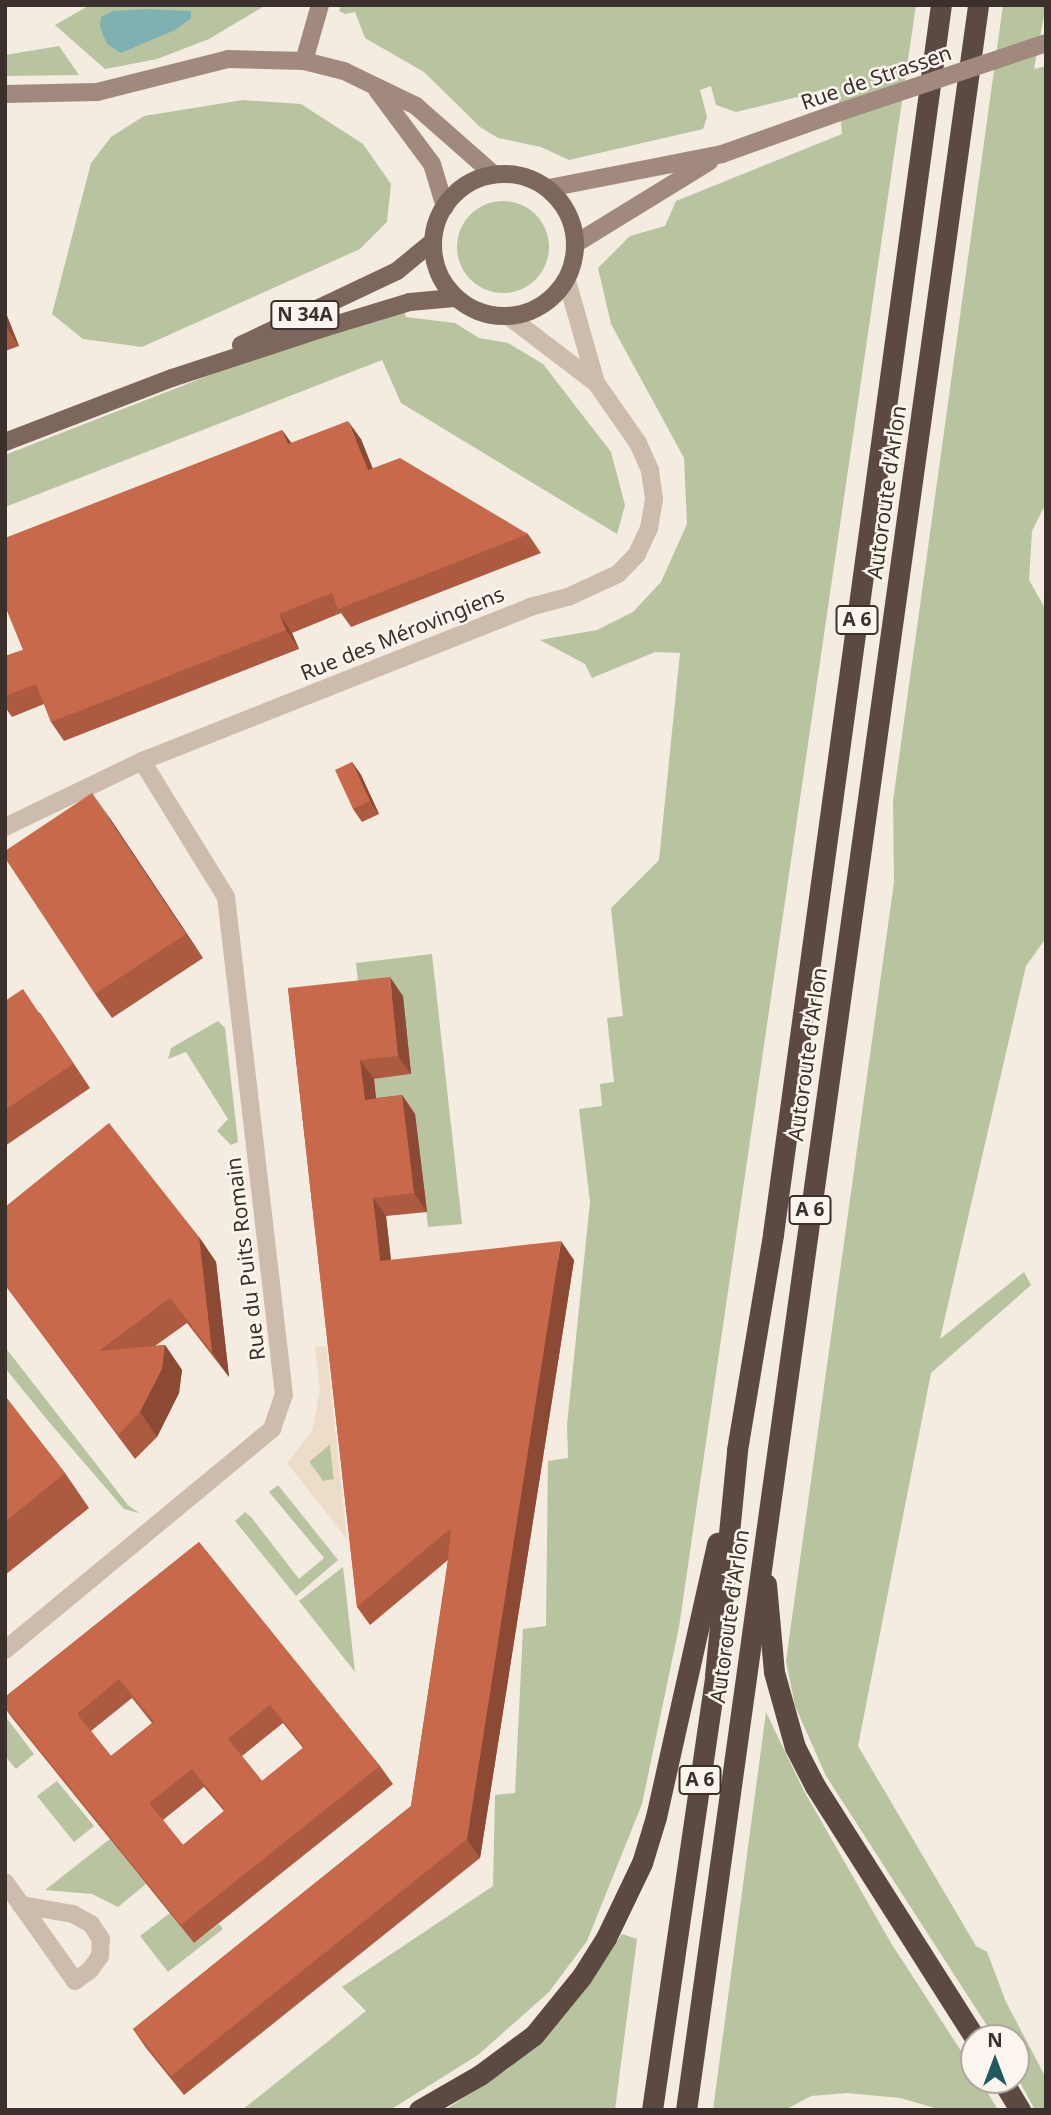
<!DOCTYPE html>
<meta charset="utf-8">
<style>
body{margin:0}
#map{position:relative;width:1051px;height:2115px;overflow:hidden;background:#f4ebe1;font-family:"Noto Sans",sans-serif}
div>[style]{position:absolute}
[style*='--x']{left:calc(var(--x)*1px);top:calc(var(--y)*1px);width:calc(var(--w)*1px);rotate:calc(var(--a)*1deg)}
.green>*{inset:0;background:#b8c4a0}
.round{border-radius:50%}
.plaza>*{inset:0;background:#ecdcc8}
.water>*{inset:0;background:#7fb0b2}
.street>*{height:18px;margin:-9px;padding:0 9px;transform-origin:9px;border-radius:9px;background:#cdbbac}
.secondary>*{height:18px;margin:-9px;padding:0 9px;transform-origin:9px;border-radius:9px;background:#a18a7d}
.primary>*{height:18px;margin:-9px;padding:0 9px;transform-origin:9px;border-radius:9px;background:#7d675c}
.primary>.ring{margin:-9px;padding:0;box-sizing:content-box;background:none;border:18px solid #7d675c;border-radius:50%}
.highway>*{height:21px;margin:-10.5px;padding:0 10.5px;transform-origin:10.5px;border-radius:10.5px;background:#5c4a42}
.secondary-bridge>*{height:18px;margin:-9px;padding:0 9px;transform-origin:9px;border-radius:9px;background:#a18a7d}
.wall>*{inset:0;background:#ac5a40}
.shaded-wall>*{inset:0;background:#8c4a34}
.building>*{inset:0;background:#c8694b}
span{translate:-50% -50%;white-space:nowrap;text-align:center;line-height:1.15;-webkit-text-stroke:5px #fbf5ee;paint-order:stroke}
.shield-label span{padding:2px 5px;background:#fbf5ee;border:2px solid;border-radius:5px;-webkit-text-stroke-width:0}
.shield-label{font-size:19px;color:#3b302b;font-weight:700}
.street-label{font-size:21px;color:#3b302b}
.frame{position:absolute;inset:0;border:7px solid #3b302b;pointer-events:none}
.north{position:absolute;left:960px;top:2024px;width:70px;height:70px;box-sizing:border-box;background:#fbf5ee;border:2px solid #aea6a0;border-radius:50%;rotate:0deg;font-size:19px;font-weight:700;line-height:28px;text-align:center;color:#3b302b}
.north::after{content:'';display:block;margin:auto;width:24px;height:32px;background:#1f5a5e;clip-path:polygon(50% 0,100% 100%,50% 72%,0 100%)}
</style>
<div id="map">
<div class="green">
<i style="clip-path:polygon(90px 5px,266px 5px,209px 39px,157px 59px,105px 69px,55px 25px)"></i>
<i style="clip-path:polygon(341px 5px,916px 5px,679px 1627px,642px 1804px,587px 1941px,549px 1992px,478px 2055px,390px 2110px,242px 2110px,366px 2011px,342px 1987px,493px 1886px,495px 1795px,515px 1793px,523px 1629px,546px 1626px,548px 1461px,568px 1458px,567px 1425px,590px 1202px,579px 1109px,602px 1106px,600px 1084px,614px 1082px,607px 1018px,623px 1016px,611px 908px,659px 860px,680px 653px,655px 652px,592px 678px,585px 664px,540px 640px,597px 630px,633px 612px,661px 582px,687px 524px,684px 458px,611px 324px,598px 268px,630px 236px,665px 226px,676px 201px,842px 134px,838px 87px,736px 112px,716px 105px,711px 86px,700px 90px,707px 117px,703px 129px,569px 160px,541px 147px,498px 138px,480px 127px,424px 72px,365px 38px,355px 12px,345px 14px,339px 11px)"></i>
<i style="clip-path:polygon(1003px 5px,1046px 5px,1034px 69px,1046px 66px,1046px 503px,1032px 531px,1029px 580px,1046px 610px,1046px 938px,1026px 966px,940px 1339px,1024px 1272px,1031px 1285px,931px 1373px,858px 1746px,976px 1946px,987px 1952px,1006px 2002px,1046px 2078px,1046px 2110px,1035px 2110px,1016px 2075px,1016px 2038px,995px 2038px,826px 1776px,795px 1706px,786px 1661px,894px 882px,893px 801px)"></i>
<i style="clip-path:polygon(59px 46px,79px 75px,5px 76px,5px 55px)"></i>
<i style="clip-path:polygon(243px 100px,301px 104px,363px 144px,391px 184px,387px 222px,360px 249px,142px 347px,83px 339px,52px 314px,91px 163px,111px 137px,144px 116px)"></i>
<i class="round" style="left:457px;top:201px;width:92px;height:92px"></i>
<i style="clip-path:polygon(404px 310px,406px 317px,455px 323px,479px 338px,508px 343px,543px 364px,611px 452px,625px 505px,617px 534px,401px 403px,382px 360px,5px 507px,5px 455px,251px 359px)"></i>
<i style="clip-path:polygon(432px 954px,462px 1224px,428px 1227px,415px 1114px,378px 1118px,374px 1079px,411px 1074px,358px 982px,356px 963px)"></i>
<i style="clip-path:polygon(218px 1021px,225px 1028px,238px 1142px,231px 1145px,217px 1131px,228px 1119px,186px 1052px,168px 1059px,171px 1048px)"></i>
<i style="clip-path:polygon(5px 1347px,128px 1505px,139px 1513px,124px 1509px,49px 1422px,5px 1368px)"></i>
<i style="clip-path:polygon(330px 1444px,334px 1480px,323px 1481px,309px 1462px)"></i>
<i style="clip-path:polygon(278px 1485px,338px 1560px,296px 1596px,235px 1521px,245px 1512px,251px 1517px,299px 1579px,324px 1558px,269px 1492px)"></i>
<i style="clip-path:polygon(343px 1567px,355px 1672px,299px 1601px)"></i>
<i style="clip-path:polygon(766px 1712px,804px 1791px,891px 1943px,974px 2071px,974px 2080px,980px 2080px,998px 2110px,942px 2110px,900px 2098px,847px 2093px,811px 2096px,785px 2110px,713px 2110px)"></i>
<i style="clip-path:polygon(5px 1716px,34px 1754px,16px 1769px,5px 1756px)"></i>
<i style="clip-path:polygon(57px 1781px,94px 1826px,74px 1842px,37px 1796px)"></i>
<i style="clip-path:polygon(110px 1839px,146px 1884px,118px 1907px,92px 1894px,45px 1890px)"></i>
<i style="clip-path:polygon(170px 1913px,194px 1943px,219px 1924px,223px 1929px,168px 1972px,140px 1936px)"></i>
<i style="clip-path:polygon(622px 1934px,637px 1939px,615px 2110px,445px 2110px,508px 2069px,540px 2038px,595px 1974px)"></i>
</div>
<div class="plaza">
<i style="clip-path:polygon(evenodd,326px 1346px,347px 1539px,287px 1463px,312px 1431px,320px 1391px,315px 1347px,326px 1346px,330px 1444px,334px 1479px,323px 1481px,309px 1462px,330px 1444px)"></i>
</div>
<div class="water">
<i style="clip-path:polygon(113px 11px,146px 9px,191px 11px,191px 18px,175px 30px,121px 53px,107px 44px,100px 27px,101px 17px)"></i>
</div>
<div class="street">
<i style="--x:567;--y:281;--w:106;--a:74.1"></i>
<i style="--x:5;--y:827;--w:152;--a:-25.7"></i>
<i style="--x:142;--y:761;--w:417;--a:-21.6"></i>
<i style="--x:530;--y:607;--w:39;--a:-15"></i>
<i style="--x:568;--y:597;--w:55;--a:-24.7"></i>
<i style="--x:618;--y:574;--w:28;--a:-46"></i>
<i style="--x:637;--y:554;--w:29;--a:-65"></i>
<i style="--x:649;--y:528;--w:29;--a:-80"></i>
<i style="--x:654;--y:499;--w:29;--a:-98"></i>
<i style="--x:650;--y:470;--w:30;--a:-114"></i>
<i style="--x:638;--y:443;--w:73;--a:-125"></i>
<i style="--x:596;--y:383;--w:111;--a:-142.7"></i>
<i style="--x:5;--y:1650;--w:347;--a:-39.6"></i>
<i style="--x:272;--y:1429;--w:36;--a:-71"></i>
<i style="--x:284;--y:1395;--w:501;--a:-96.64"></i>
<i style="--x:226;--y:897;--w:160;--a:-121.7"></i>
<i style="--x:5;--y:1882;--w:121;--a:54.7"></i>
<i style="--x:75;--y:1981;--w:19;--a:-36"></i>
<i style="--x:90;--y:1970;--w:17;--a:-54"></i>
<i style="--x:100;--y:1956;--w:17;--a:-87"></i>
<i style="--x:101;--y:1939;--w:18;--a:-124"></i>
<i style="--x:91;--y:1924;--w:21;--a:-151"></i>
<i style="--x:73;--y:1914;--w:53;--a:-170.2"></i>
</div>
<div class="secondary">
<i style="--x:304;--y:61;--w:58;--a:-74.1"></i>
<i style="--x:377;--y:90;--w:92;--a:53.4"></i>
<i style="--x:432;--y:164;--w:45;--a:73.2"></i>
<i style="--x:5;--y:94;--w:92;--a:-1.2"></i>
<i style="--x:97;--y:92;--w:135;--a:-14.1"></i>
<i style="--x:228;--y:59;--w:76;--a:1.5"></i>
<i style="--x:304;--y:61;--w:41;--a:14"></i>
<i style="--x:344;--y:71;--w:80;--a:25.9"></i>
<i style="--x:416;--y:106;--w:103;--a:41.4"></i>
<i style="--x:549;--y:188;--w:176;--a:-11.1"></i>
<i style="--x:722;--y:154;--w:128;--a:-19.6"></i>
<i style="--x:575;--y:244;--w:158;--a:-31.6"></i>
</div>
<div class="primary">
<i class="ring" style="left:433px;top:174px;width:124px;height:124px"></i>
<i style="--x:241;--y:345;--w:173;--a:-25.4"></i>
<i style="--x:397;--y:271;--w:45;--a:-39.6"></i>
<i style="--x:5;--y:442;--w:179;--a:-21"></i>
<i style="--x:172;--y:378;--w:160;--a:-18.2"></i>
<i style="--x:324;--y:328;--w:90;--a:-16.8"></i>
<i style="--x:410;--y:302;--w:44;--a:-5.2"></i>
</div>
<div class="highway">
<i style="--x:766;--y:1584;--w:88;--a:84.8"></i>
<i style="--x:774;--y:1672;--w:78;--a:74.4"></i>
<i style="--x:795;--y:1747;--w:44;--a:62.9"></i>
<i style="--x:815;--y:1786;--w:299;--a:57.6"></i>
<i style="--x:1002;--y:2080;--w:35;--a:59"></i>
<i style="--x:419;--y:2110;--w:70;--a:-29.8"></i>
<i style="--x:480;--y:2075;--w:67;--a:-36.5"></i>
<i style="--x:534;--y:2035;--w:76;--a:-50.9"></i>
<i style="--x:582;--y:1976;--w:45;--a:-57.7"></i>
<i style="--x:606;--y:1938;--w:83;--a:-64.4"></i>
<i style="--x:642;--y:1863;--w:48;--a:-73.1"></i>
<i style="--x:656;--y:1817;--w:281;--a:-77.4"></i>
<i style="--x:652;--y:2110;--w:439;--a:-81.7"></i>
<i style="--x:715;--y:1676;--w:227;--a:-84.4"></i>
<i style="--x:737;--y:1450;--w:219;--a:-80.5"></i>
<i style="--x:773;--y:1234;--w:1240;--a:-82.22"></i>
<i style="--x:686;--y:2110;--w:2125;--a:-82.1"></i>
</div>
<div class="secondary-bridge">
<i style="--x:843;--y:111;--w:214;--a:-18.5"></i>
</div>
<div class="wall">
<i style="clip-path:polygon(5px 311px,19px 346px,5px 351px)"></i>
<i style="clip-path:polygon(282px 430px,291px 443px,361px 439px,372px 468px,528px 534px,541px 553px,351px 627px,341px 613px,292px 633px,299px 649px,64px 741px,51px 722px,44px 704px,12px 717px,5px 707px,5px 656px,23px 650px)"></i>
<i style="clip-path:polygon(352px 762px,361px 775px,379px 814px,362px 822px,353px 809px)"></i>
<i style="clip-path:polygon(109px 817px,203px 958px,112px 1018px,95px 994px)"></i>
<i style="clip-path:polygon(288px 988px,403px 996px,411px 1074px,374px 1079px,376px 1098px,402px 1095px,415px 1114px,427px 1212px,386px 1216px,391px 1260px,574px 1260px,480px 1858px,184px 2095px,146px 2048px,133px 2029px,411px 1806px,448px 1560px,370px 1625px,357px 1607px)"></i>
<i style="clip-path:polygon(5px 1001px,40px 1013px,90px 1088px,5px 1146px)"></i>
<i style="clip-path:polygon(5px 1207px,199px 1237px,216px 1262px,229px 1377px,187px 1323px,155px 1346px,165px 1345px,182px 1370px,179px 1393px,157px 1437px,135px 1459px,5px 1285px)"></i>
<i style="clip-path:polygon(5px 1396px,65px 1473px,89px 1508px,5px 1575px)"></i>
<i style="clip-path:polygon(evenodd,199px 1542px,380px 1766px,393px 1784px,194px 1943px,13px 1719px,5px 1708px,5px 1697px,199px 1542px,132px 1698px,152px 1723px,111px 1756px,91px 1731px,132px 1698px,199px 1542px,283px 1723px,303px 1748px,262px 1781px,242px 1756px,283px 1723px,199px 1542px,204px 1787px,224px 1811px,183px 1845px,163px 1820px,204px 1787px)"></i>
</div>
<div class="shaded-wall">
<i style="clip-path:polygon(5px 311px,19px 346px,6px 327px,5px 324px)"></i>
<i style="clip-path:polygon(348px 421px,361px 439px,381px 489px,368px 470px)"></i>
<i style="clip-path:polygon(282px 430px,295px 448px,288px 444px)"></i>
<i style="clip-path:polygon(279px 614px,292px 633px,299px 649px,286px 630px)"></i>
<i style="clip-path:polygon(352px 762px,361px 775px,379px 814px,370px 801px)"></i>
<i style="clip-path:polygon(92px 793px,109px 817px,203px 958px,186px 934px)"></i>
<i style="clip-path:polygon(390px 977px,403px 996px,411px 1074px,398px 1056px)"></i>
<i style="clip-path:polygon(360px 1060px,374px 1079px,378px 1118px,365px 1100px)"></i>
<i style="clip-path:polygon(402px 1095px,415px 1114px,427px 1212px,414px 1193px)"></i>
<i style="clip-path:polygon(373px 1198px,386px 1216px,393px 1280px,380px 1261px)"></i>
<i style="clip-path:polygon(199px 1237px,216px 1262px,229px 1377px,212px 1352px)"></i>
<i style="clip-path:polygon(561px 1241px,574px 1260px,480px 1858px,467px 1839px)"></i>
<i style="clip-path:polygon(165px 1345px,182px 1370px,179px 1393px,157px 1437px,140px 1412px)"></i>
</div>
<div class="building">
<i style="clip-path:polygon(348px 421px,368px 470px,400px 458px,528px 534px,338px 609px,332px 593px,279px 614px,286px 630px,51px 722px,36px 684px,5px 696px,5px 656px,23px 650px,5px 606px,5px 538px,282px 430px,288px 444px)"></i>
<i style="clip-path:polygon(352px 762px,370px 801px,353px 809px,335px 770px)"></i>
<i style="clip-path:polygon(92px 793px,186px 934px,95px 994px,5px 858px,5px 851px)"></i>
<i style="clip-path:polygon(390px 977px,398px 1056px,360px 1060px,365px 1100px,402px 1095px,414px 1193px,373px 1198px,380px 1261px,561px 1241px,467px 1839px,171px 2076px,133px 2029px,411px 1806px,447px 1569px,451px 1528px,357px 1607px,288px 988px)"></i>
<i style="clip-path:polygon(23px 989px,73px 1064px,5px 1110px,5px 1001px)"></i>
<i style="clip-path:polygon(109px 1123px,199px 1237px,212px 1352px,170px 1298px,99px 1351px,165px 1345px,162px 1369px,140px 1412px,118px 1435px,5px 1284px,5px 1207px)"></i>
<i style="clip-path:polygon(5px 1396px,65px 1473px,5px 1522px)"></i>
<i style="clip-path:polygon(evenodd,199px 1542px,380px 1766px,181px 1925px,5px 1707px,5px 1697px,199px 1542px,119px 1679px,154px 1722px,111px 1756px,77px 1714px,119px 1679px,199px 1542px,270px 1705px,304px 1747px,262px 1781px,228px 1739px,270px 1705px,199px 1542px,192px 1769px,225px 1810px,183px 1845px,149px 1803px,192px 1769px)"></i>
</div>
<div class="shield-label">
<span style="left:305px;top:315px">N 34A</span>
<span style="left:857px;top:620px">A 6</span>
<span style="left:810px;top:1210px">A 6</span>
<span style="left:700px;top:1780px">A 6</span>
</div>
<div class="street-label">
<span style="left:876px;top:77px;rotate:-19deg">Rue de Strassen</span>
<span style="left:886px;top:492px;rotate:-82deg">Autoroute d'Arlon</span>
<span style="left:402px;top:633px;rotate:-22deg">Rue des Mérovingiens</span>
<span style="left:807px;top:1054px;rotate:-82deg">Autoroute d'Arlon</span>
<span style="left:245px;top:1259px;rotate:-97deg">Rue du Puits Romain</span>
<span style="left:729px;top:1616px;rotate:-82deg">Autoroute d'Arlon</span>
</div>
<div class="frame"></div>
<div class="north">N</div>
</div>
